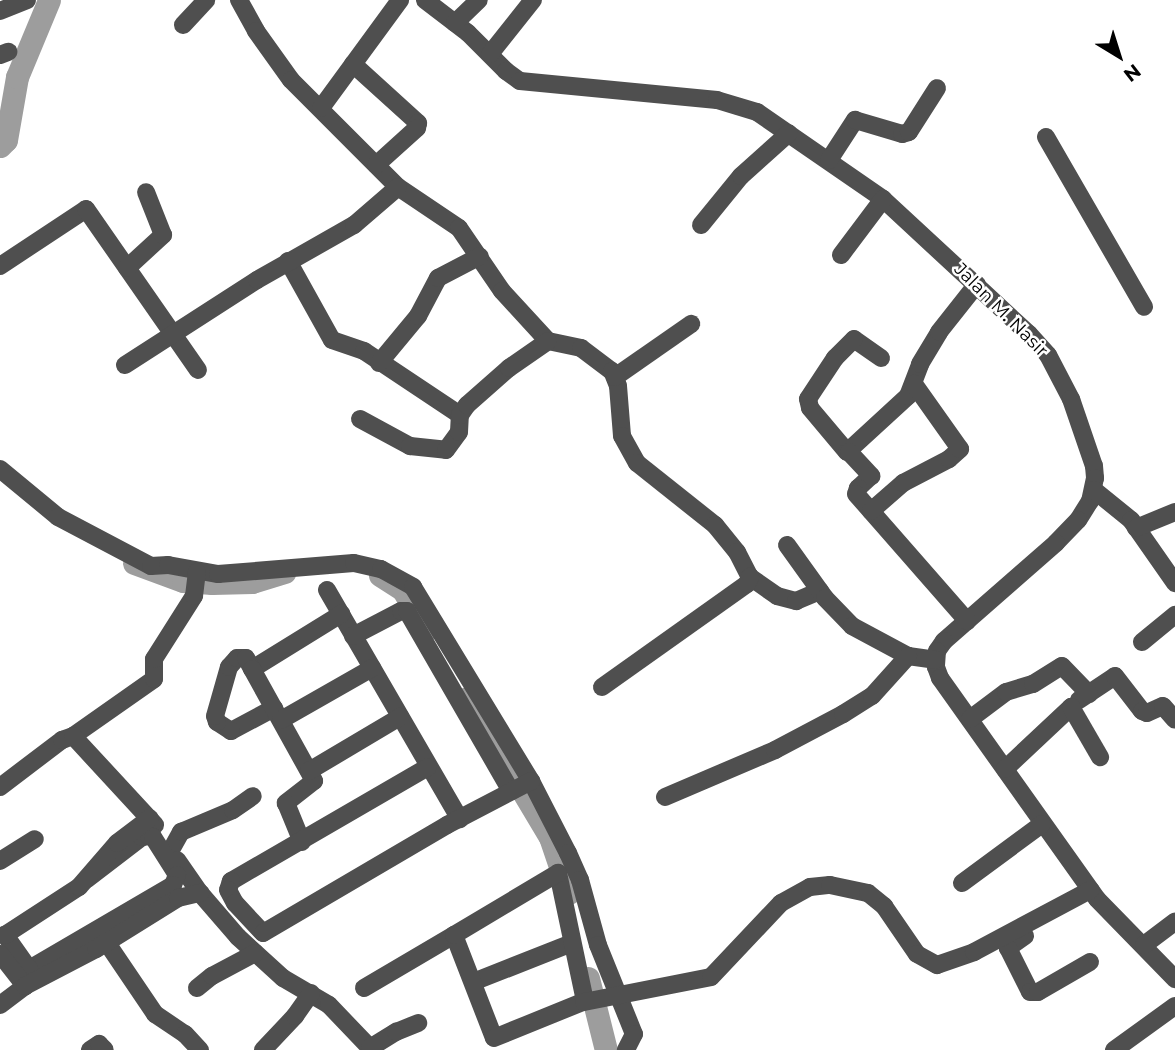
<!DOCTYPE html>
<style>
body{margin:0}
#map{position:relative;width:1175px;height:1050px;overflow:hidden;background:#fff;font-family:Montserrat,sans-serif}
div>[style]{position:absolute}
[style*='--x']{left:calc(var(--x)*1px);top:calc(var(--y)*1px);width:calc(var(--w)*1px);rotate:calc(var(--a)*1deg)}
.river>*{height:23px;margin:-11.5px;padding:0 11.5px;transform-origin:11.5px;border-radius:11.5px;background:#9d9d9d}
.minor>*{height:18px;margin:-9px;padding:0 9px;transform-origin:9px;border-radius:9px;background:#4f4f4f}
span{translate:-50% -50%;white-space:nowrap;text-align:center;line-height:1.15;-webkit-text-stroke:5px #fff;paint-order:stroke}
.street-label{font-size:18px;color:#000}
.north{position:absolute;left:1084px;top:21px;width:70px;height:70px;-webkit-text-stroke:5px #fff;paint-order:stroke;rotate:142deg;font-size:19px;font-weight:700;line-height:28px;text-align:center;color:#000}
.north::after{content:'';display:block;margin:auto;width:24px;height:32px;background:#000;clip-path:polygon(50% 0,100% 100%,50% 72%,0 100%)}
</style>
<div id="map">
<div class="river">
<i style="--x:0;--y:146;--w:8;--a:-45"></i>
<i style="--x:6;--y:140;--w:64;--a:-80.1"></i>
<i style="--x:17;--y:77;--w:83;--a:-67.4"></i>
<i style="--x:134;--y:563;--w:52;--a:20.2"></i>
<i style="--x:183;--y:581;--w:29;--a:4"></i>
<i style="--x:212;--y:583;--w:40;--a:-1.4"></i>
<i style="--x:252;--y:582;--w:34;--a:-17"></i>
<i style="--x:380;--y:575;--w:27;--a:33"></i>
<i style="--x:403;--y:590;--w:46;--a:60.1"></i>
<i style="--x:467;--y:698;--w:162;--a:59.2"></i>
<i style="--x:550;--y:837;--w:59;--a:71.3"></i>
<i style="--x:588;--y:978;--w:74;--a:76"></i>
</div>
<div class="minor">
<i style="--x:239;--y:0;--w:35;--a:61"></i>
<i style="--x:256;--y:31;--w:60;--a:54.5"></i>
<i style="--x:291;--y:80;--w:151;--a:45"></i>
<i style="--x:398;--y:187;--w:73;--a:33.9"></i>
<i style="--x:459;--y:228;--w:76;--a:55.7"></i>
<i style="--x:502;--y:291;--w:68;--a:47.4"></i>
<i style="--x:548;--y:341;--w:34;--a:12"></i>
<i style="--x:581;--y:348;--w:39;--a:37"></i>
<i style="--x:612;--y:371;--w:16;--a:68"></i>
<i style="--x:618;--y:386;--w:50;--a:85.4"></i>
<i style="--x:622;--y:436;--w:31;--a:61"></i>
<i style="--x:637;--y:463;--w:100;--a:38.5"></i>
<i style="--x:715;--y:525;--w:35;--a:51"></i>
<i style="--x:737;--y:552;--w:28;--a:63"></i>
<i style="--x:750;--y:577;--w:33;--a:35"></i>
<i style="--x:777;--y:596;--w:20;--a:15"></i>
<i style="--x:796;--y:601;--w:26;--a:-23"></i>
<i style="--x:425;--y:0;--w:54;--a:37.5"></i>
<i style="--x:468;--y:33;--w:54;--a:45"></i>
<i style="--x:506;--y:71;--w:17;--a:36"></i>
<i style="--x:520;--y:81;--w:198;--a:5.5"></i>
<i style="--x:717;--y:100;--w:42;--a:16.7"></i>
<i style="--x:757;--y:112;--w:153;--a:34.6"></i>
<i style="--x:883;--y:199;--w:199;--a:42.8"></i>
<i style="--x:1029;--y:334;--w:28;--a:48"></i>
<i style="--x:1048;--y:355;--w:50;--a:62.4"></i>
<i style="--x:1071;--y:399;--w:71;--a:71.1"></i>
<i style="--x:1094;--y:466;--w:12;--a:85"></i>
<i style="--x:1095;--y:478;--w:24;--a:102"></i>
<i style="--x:1090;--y:501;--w:22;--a:122"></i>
<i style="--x:1078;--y:520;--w:32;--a:134"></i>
<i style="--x:1056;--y:543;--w:149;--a:138.8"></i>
<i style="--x:944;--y:641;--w:12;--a:125"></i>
<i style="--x:937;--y:651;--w:16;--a:94"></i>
<i style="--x:936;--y:667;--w:12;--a:70"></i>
<i style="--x:940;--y:678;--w:271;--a:54.6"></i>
<i style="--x:1097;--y:899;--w:112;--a:45.7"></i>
<i style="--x:0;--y:11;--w:29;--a:-22"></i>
<i style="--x:455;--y:23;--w:33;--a:-44"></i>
<i style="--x:183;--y:25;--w:34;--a:-47"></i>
<i style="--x:490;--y:54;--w:69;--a:-51.5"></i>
<i style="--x:0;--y:55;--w:9;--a:-21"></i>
<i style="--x:353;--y:64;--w:88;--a:42.2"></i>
<i style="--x:418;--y:123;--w:5;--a:101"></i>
<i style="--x:417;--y:128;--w:55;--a:137.9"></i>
<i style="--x:321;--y:108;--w:134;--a:-53.8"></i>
<i style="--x:1046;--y:137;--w:196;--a:60"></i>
<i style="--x:829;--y:160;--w:48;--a:-57"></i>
<i style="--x:855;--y:120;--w:49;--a:16.6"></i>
<i style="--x:902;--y:134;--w:7;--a:-16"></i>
<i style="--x:909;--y:132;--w:52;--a:-57.5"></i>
<i style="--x:701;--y:225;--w:63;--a:-50.8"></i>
<i style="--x:741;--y:176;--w:64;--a:-41.9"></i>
<i style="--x:841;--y:255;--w:70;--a:-53.1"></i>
<i style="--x:288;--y:261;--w:90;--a:60.9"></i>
<i style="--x:332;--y:340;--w:34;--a:19"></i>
<i style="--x:364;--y:351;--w:115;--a:33.7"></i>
<i style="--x:0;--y:266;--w:103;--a:-33.5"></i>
<i style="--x:86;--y:209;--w:196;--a:55.2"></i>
<i style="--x:127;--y:268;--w:49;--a:-42.5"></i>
<i style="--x:163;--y:235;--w:46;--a:-111.6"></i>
<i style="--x:881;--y:358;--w:33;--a:-145"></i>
<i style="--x:854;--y:339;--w:27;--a:135"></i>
<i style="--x:835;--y:358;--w:49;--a:123.4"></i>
<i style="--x:808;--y:399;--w:9;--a:77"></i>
<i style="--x:810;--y:408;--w:57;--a:49.9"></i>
<i style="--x:847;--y:452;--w:83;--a:-42.6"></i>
<i style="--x:908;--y:396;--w:34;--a:-69"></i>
<i style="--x:920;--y:364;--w:37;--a:-59"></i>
<i style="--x:939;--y:332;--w:61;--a:-51.6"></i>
<i style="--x:379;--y:363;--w:61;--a:-50.3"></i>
<i style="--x:418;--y:316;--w:43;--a:-62.2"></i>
<i style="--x:438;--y:278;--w:47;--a:-27.6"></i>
<i style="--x:125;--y:365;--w:157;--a:-32.8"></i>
<i style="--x:257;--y:280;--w:112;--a:-29.6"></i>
<i style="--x:354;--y:225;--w:58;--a:-40.8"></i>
<i style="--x:615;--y:377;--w:93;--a:-34.9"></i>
<i style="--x:360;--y:419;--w:57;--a:28.4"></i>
<i style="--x:410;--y:446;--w:36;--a:6"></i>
<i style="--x:446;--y:450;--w:22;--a:-54"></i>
<i style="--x:459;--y:432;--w:17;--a:-87"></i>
<i style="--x:460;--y:415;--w:12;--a:-55"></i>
<i style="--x:467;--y:405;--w:56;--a:-41.4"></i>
<i style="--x:509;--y:368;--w:47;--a:-34.7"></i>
<i style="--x:849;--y:452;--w:33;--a:47"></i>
<i style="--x:871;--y:476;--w:18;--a:137"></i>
<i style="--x:858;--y:488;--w:6;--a:108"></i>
<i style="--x:856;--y:494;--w:169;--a:48.8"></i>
<i style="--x:0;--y:469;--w:75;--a:39.6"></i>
<i style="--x:58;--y:517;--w:105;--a:27.8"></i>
<i style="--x:151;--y:566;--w:17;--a:-3"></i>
<i style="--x:168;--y:565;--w:51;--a:10.2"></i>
<i style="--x:218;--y:574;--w:136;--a:-4.6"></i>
<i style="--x:354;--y:563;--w:28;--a:13"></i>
<i style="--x:381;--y:569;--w:37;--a:29"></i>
<i style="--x:413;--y:587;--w:227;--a:58.7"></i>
<i style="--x:531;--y:781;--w:81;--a:62.8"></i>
<i style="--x:568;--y:853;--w:30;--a:66"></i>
<i style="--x:580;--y:880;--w:67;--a:74.5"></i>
<i style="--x:598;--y:945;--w:96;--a:68"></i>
<i style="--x:634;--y:1034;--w:18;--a:117"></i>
<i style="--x:1094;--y:490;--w:48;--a:39"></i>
<i style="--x:1131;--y:520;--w:77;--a:55.1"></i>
<i style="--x:871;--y:511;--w:43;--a:-41.2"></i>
<i style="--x:903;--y:483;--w:52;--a:-27.6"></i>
<i style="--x:949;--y:459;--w:15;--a:-42"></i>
<i style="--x:960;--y:449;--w:80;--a:-125.3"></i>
<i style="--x:1136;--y:528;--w:42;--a:-22.3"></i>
<i style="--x:787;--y:545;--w:65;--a:54.4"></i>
<i style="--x:825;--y:598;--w:39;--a:46"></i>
<i style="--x:852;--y:626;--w:64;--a:28.2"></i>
<i style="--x:908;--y:656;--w:27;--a:8"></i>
<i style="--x:327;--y:590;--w:265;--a:59.9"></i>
<i style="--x:353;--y:636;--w:54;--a:-27.5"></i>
<i style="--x:401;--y:611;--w:6;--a:0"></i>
<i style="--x:407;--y:611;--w:208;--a:60"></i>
<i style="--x:1142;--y:642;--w:43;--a:-39.3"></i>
<i style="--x:252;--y:669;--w:105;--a:-31.7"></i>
<i style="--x:602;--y:687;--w:178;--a:-35.4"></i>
<i style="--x:747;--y:584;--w:8;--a:-67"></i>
<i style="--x:1079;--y:700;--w:43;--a:-33.7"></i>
<i style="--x:1115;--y:676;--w:44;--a:52.4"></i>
<i style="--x:1142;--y:711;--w:5;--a:22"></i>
<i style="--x:1147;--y:713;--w:17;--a:-24"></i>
<i style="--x:1163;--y:706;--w:18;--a:49"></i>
<i style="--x:274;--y:708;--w:49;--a:151.9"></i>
<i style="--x:231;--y:731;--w:17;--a:-147"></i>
<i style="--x:217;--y:722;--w:6;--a:-108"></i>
<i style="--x:215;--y:716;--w:51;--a:-74.1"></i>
<i style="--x:229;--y:667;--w:12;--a:-48"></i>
<i style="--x:237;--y:658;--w:9;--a:0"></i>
<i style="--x:246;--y:658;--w:13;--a:61"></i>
<i style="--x:252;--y:669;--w:128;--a:61"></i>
<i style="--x:314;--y:781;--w:36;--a:142"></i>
<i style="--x:286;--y:803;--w:42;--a:67.7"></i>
<i style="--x:970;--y:719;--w:45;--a:-36.9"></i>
<i style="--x:1006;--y:692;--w:28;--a:-17"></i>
<i style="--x:1033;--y:684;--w:34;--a:-32"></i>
<i style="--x:1062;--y:666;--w:39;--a:46"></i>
<i style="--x:281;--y:720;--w:105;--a:-29.7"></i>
<i style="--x:73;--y:736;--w:99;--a:-35.1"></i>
<i style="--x:154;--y:679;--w:20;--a:-90"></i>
<i style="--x:154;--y:659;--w:75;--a:-57.6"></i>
<i style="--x:194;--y:596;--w:24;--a:-83"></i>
<i style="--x:428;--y:767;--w:228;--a:149.9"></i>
<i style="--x:231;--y:881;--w:9;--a:108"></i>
<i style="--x:228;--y:890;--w:15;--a:62"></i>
<i style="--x:235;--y:903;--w:41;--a:47"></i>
<i style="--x:263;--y:933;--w:213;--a:-30.4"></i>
<i style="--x:447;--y:825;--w:95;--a:-27.6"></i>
<i style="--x:1005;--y:769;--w:91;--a:-43.2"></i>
<i style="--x:1071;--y:707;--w:58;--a:59.9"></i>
<i style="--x:309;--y:771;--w:106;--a:-30.7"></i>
<i style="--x:0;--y:787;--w:78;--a:-37.2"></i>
<i style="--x:62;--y:740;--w:12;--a:-20"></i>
<i style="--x:73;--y:736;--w:121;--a:47.3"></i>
<i style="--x:665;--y:797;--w:120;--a:-23.1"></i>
<i style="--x:775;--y:750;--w:77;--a:-27.9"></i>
<i style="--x:843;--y:714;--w:34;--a:-32"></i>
<i style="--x:872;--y:696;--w:54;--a:-48"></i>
<i style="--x:171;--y:850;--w:21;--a:-61"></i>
<i style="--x:181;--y:832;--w:56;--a:-22.9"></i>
<i style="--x:233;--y:810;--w:24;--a:-35"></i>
<i style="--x:177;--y:860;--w:40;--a:55.1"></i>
<i style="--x:200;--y:893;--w:58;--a:49.2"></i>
<i style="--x:238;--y:937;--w:61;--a:42.3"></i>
<i style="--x:283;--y:978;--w:53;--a:30.4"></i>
<i style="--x:329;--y:1005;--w:62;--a:46.3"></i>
<i style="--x:0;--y:861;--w:41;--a:-32.2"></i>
<i style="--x:87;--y:879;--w:69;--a:-37.4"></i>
<i style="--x:142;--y:837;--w:7;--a:-8"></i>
<i style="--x:149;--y:836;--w:4;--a:14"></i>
<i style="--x:153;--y:837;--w:45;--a:57.7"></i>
<i style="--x:177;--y:875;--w:11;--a:112"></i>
<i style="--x:173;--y:885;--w:167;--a:149.7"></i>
<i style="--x:29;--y:969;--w:42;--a:-125.2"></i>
<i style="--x:5;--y:935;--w:88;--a:-33"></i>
<i style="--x:79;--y:887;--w:58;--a:-49.2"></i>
<i style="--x:117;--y:843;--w:41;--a:-37.1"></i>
<i style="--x:962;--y:883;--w:99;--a:-36.4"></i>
<i style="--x:1025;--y:936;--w:21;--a:145"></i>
<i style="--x:1008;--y:948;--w:49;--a:63.4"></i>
<i style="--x:1030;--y:992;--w:8;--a:0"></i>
<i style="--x:1038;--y:992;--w:60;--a:-30"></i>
<i style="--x:107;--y:943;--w:86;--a:55.9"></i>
<i style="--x:155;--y:1014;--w:36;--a:34"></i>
<i style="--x:185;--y:1034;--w:22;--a:47"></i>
<i style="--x:1144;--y:945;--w:39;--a:-37"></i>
<i style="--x:0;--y:954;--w:41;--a:52"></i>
<i style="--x:473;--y:982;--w:106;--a:-21.5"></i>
<i style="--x:197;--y:988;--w:19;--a:-39"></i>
<i style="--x:212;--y:976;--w:49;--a:-28.1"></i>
<i style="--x:364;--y:988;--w:104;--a:-30.5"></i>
<i style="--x:454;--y:935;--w:110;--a:68.8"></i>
<i style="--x:494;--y:1038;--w:98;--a:-22.1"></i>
<i style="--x:585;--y:1001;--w:131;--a:-101.9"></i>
<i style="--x:558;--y:873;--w:121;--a:149.2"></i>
<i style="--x:584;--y:1002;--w:129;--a:-11.1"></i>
<i style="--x:711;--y:977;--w:102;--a:-46.6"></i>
<i style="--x:781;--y:903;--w:33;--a:-29"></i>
<i style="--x:810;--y:887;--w:20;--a:-6"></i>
<i style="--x:830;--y:885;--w:39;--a:12"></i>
<i style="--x:868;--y:893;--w:21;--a:39"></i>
<i style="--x:884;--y:906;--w:58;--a:55.5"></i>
<i style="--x:917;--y:954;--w:23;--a:29"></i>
<i style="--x:937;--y:965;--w:39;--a:-19"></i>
<i style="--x:974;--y:952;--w:132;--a:-28.1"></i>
<i style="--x:0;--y:1005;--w:31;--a:-37"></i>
<i style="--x:25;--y:986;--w:80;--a:-27.5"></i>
<i style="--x:96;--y:949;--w:97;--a:-31.9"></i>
<i style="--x:178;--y:898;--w:23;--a:-13"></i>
<i style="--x:370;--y:1048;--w:31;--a:-32"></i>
<i style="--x:396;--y:1032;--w:24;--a:-22"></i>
<i style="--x:90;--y:1050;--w:11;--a:-34"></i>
<i style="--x:99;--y:1044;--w:8;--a:45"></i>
<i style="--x:263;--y:1050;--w:47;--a:-46.7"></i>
<i style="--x:295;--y:1016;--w:28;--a:-55"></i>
<i style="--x:1114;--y:1050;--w:75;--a:-35.8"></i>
</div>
<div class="street-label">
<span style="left:1001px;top:310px;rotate:45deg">Jalan M. Nasir</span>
</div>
<div class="north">N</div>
</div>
